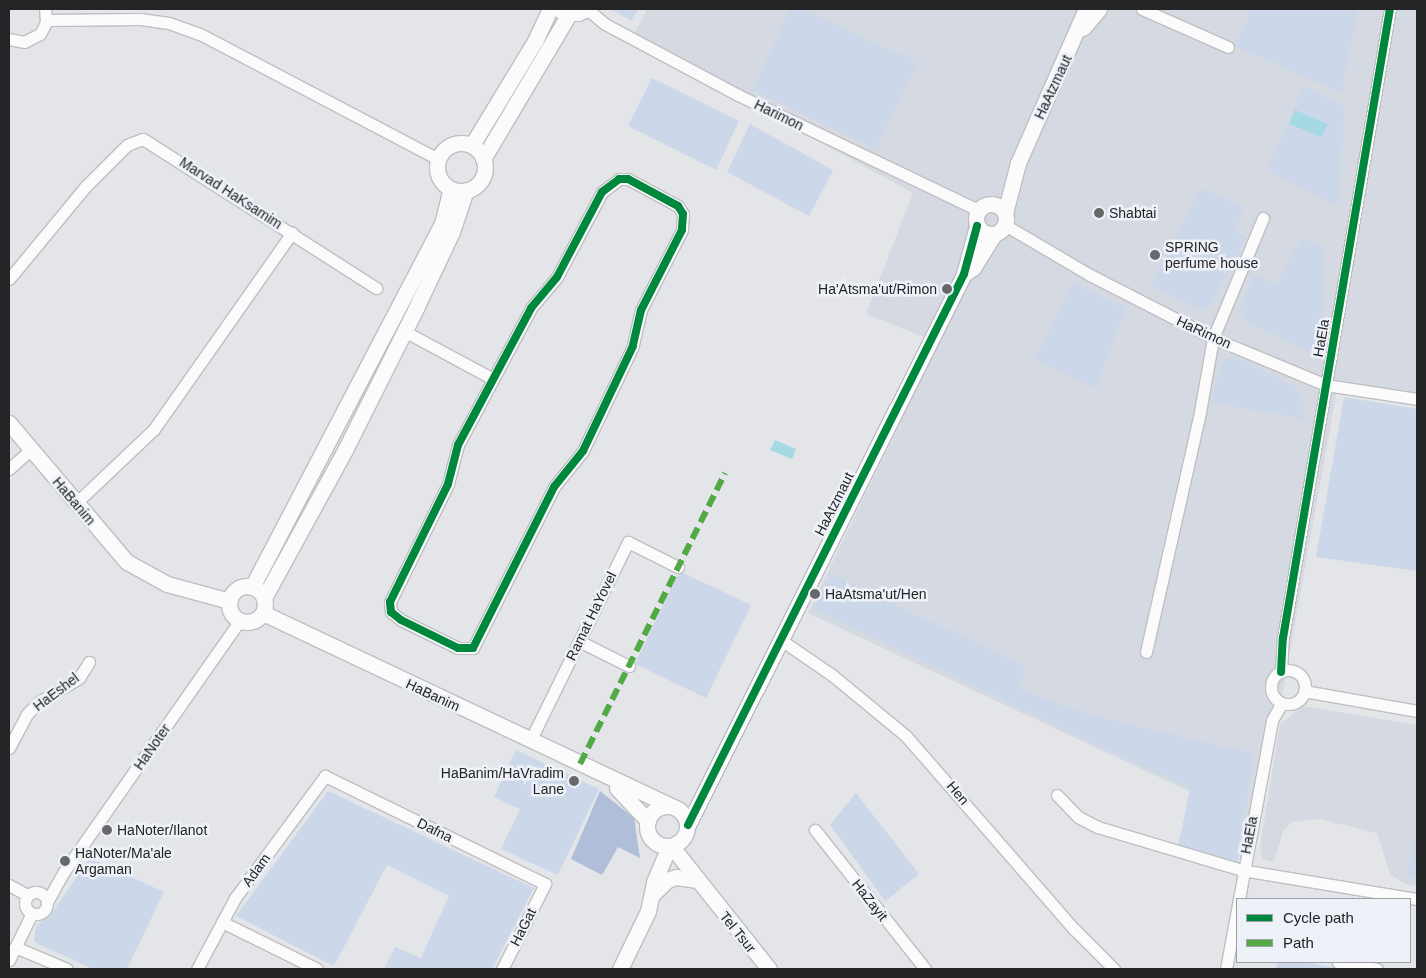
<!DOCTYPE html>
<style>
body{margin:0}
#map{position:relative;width:1426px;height:978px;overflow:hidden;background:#e3e5e8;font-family:Helvetica,sans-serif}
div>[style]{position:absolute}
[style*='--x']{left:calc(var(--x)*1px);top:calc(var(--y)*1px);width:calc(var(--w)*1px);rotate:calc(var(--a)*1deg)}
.built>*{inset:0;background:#d5d9e1}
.green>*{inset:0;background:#ccd7ea}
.forest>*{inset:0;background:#b0beda}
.water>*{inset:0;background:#a5d9e3}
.roads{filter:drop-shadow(1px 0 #bebfc2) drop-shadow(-1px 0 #bebfc2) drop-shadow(0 1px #bebfc2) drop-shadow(0 -1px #bebfc2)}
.minor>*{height:11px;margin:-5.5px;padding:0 5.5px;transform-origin:5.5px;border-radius:5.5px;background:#fbfbfc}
.minor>.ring{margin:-5.5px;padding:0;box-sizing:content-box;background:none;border:11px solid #fbfbfc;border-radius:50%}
.tertiary>*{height:15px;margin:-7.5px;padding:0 7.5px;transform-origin:7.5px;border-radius:7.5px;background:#fbfbfc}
.tertiary>.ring{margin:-7.5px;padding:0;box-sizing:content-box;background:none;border:15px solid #fbfbfc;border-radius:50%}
.quiet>*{height:6px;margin-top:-3px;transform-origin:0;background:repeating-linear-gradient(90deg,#53aa44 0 12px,transparent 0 18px)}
.cycleway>*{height:8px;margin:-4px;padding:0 4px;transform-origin:4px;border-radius:4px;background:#00873e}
.dots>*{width:14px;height:14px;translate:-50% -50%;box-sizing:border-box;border:2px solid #eef1f8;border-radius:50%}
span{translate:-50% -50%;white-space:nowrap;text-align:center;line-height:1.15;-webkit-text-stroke:5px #eef1f8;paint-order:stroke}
.street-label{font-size:14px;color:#222426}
.poi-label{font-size:14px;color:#222426}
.left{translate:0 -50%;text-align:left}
.right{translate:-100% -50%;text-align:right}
.frame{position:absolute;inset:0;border:10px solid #222426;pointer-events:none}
.legend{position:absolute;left:1236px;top:898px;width:175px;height:65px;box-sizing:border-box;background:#eef1f8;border:1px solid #9c9fa4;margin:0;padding:6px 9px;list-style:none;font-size:15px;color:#222426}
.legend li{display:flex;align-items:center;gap:10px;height:25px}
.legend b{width:25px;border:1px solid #9c9fa4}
</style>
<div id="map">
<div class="built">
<i style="clip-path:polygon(647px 9px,1417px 9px,1417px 397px,1338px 384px,1259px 824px,808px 613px,939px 343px,866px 314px,913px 193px,631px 39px)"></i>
<i style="clip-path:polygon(1303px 706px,1417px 725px,1417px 886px,1405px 884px,1390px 874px,1377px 833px,1320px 819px,1292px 822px,1283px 831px,1274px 862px,1262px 859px,1260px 847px,1280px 724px)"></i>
</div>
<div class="green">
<i style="clip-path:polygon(611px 9px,639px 9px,631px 21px)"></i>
<i style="clip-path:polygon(791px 9px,803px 9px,917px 62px,875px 149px,752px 90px)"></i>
<i style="clip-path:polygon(1252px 9px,1358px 9px,1341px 93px,1234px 46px)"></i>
<i style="clip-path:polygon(652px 78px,739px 121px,716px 170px,628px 126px)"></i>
<i style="clip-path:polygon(1304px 85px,1345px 107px,1338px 205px,1267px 170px)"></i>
<i style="clip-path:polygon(750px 124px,833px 170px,809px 216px,727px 172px)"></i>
<i style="clip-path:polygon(1201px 189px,1244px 207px,1234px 230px,1246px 237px,1209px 309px,1205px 311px,1151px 286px)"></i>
<i style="clip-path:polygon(1301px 238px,1324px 247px,1323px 344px,1309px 351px,1252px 326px,1241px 314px,1240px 306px,1254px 275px,1277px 285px)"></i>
<i style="clip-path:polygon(1073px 283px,1126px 308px,1096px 388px,1035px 360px)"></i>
<i style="clip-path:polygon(1237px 357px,1298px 389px,1303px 400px,1303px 419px,1211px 403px,1221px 364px,1224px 359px)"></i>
<i style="clip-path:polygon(1344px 397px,1417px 409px,1417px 571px,1316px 557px)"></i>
<i style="clip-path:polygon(679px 571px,751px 605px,706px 698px,635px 664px)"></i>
<i style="clip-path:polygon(832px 574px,1025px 667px,1020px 689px,1083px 713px,1254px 754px,1238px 863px,1178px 847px,1190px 789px,813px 609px)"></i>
<i style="clip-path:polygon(516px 750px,599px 789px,558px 875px,501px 849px,520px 809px,494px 797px)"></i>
<i style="clip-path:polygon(328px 791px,534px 888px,492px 969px,384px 969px,395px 947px,421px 958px,449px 896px,387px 865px,334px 966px,236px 916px)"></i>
<i style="clip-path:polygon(856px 793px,919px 874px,885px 901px,830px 825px)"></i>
<i style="clip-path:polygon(1413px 840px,1417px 841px,1417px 878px,1407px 877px)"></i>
<i style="clip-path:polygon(90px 858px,164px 892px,127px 969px,93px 969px,34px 942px,36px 926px,51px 914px)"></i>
<i style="clip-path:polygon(1278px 962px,1303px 962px,1342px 969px,1276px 969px)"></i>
</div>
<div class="forest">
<i style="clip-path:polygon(600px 791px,634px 818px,640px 858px,618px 847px,602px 875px,571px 859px)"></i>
</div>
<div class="water">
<i style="clip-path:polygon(1295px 110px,1328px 124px,1322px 137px,1289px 124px)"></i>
<i style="clip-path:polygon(775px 440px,796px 449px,792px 459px,770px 450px)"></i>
</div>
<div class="roads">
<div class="minor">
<i style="--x:587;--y:9;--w:23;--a:40"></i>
<i style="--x:605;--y:24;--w:151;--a:28.1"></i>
<i style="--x:738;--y:95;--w:266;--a:25.6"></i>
<i style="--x:1142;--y:9;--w:94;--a:23.8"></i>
<i style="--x:46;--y:20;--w:94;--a:-0.6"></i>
<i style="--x:140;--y:19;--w:29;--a:8"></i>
<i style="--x:169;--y:23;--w:33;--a:20"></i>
<i style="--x:200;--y:34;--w:269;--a:27.7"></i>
<i style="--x:9;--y:39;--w:15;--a:11"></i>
<i style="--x:24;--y:42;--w:18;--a:-27"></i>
<i style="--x:40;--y:34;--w:13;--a:-63"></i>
<i style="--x:46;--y:22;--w:13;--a:-94"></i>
<i style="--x:619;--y:179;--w:9;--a:0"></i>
<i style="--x:628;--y:179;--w:57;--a:28.4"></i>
<i style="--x:678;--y:206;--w:9;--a:58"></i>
<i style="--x:683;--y:214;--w:16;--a:94"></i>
<i style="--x:682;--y:230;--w:90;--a:117.1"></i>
<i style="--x:641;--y:310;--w:37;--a:103"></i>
<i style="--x:633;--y:346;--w:116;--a:115.5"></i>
<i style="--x:583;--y:451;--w:46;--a:128.9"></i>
<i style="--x:554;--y:487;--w:180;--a:116.7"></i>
<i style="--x:473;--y:648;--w:15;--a:180"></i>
<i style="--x:458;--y:648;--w:64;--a:-153.8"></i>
<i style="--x:401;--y:620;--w:13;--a:-141"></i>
<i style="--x:391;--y:612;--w:10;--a:-96"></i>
<i style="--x:390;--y:602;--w:131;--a:-63.8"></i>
<i style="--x:448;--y:484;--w:40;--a:-75.6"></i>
<i style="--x:458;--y:445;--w:155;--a:-61.9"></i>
<i style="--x:531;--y:308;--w:40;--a:-50"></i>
<i style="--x:557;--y:277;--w:96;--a:-62.1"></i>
<i style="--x:602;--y:192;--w:21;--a:-37"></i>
<i style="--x:1005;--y:225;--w:99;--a:30.5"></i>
<i style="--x:1090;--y:275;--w:138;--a:27.1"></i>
<i style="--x:1213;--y:338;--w:122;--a:22.6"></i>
<i style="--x:1326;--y:385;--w:92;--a:8.7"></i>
<i style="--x:9;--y:279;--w:119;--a:-50.4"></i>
<i style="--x:85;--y:187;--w:59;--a:-45"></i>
<i style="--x:127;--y:145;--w:17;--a:-21"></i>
<i style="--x:143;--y:139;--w:277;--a:32.6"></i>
<i style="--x:404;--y:331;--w:101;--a:28.3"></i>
<i style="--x:9;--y:469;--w:30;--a:-42"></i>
<i style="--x:76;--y:503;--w:108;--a:-43.5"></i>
<i style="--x:154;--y:429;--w:240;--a:-54.9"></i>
<i style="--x:781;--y:640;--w:62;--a:34.5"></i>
<i style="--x:832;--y:675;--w:96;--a:39.5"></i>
<i style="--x:906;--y:736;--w:256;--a:49"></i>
<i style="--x:1074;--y:929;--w:57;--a:45"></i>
<i style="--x:579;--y:641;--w:56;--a:26.6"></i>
<i style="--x:1146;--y:652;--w:246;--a:-77.3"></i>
<i style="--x:1200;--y:412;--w:75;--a:-80"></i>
<i style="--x:1213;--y:338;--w:130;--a:-67.4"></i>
<i class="ring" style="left:1271px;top:670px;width:23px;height:23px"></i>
<i style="--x:1281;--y:672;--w:34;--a:-87"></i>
<i style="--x:1283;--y:638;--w:638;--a:-80.35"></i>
<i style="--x:1304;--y:691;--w:115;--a:10"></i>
<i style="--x:530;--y:741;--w:222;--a:-63.8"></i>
<i style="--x:628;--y:542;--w:56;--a:26.6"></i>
<i style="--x:9;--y:748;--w:38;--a:-62"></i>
<i style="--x:27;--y:714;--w:17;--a:-45"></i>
<i style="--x:39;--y:702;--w:47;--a:-31"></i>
<i style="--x:79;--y:678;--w:19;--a:-58"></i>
<i style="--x:1057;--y:795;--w:30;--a:46"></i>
<i style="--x:1078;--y:817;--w:22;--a:27"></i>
<i style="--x:1098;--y:827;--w:150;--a:16.6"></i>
<i style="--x:1242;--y:870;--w:177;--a:9.4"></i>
<i style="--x:815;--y:830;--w:177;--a:51.6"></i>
<i style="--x:9;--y:885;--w:21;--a:29"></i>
<i class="ring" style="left:25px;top:892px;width:11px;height:11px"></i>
<i style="--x:47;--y:902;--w:33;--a:-61"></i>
<i style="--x:63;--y:873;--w:309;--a:-55"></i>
<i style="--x:222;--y:922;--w:106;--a:26.3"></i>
<i style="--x:15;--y:947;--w:56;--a:22.9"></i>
<i style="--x:9;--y:960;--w:52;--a:-63.9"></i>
<i style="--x:1338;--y:962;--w:39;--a:10"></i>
<i style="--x:197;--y:969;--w:81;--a:-61.8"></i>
<i style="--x:235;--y:898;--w:152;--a:-53.6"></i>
<i style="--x:325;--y:776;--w:245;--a:26.1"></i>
<i style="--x:545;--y:884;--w:95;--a:116.8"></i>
<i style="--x:1226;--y:969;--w:253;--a:-79.5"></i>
<i style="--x:1272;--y:720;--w:20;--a:-60"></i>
</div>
<div class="tertiary">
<i style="--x:561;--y:11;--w:17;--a:7"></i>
<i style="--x:578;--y:13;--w:10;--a:-24"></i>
<i style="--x:1083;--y:28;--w:25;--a:-50"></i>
<i class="ring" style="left:437px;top:143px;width:33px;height:33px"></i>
<i style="--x:472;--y:145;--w:122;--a:-58.8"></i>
<i style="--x:535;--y:41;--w:35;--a:-65"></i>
<i style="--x:483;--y:159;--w:169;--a:-59.3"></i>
<i class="ring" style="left:976px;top:204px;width:15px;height:15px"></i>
<i style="--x:1005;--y:213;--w:52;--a:-75.4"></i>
<i style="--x:1018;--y:163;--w:168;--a:-66.2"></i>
<i style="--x:964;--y:274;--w:11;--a:-34"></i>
<i style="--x:973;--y:268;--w:40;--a:-58"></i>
<i style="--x:9;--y:423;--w:182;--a:49.7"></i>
<i style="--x:127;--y:562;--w:46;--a:28.8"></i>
<i style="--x:167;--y:584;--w:65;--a:15.1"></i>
<i class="ring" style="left:229px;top:586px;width:21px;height:21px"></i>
<i style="--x:252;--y:587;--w:410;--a:-62.4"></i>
<i style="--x:442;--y:224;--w:36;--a:-76"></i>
<i style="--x:264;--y:598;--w:169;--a:-61.3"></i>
<i style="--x:345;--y:450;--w:159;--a:-63.4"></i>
<i style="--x:416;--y:308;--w:84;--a:-64.7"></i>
<i style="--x:452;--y:232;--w:44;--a:-71.6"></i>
<i style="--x:263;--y:613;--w:451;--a:25.3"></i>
<i style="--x:617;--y:788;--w:45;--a:46.8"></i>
<i class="ring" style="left:647px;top:806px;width:25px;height:25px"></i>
<i style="--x:688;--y:825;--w:616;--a:-63.39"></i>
<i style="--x:964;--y:274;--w:50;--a:-74.8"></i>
<i style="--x:672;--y:847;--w:156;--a:51.5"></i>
<i style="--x:652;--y:895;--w:21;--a:-45"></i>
<i style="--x:667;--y:880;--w:9;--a:-18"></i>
<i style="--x:676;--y:877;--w:22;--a:8"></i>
<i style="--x:620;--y:969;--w:64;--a:-64.2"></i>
<i style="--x:648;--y:911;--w:30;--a:-78"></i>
<i style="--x:654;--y:882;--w:38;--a:-67"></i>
</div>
</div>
<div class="quiet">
<i style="--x:580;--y:764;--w:325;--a:-63.5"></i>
</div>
<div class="cycleway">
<i style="--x:619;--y:179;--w:9;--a:0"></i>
<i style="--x:628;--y:179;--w:57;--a:28.4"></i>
<i style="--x:678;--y:206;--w:9;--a:58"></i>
<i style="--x:683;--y:214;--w:16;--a:94"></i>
<i style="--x:682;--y:230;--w:90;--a:117.1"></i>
<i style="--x:641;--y:310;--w:37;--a:103"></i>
<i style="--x:633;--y:346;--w:116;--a:115.5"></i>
<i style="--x:583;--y:451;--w:46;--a:128.9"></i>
<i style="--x:554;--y:487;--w:180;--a:116.7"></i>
<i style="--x:473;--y:648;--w:15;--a:180"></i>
<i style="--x:458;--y:648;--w:64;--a:-153.8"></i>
<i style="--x:401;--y:620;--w:13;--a:-141"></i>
<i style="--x:391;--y:612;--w:10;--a:-96"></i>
<i style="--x:390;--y:602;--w:131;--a:-63.8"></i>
<i style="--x:448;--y:484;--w:40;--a:-75.6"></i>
<i style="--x:458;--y:445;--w:155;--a:-61.9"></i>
<i style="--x:531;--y:308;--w:40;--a:-50"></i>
<i style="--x:557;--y:277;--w:96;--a:-62.1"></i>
<i style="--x:602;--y:192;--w:21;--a:-37"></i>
<i style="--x:1281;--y:672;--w:34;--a:-87"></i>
<i style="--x:1283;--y:638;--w:638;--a:-80.35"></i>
<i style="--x:688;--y:825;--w:616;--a:-63.39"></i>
<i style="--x:964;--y:274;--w:50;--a:-74.8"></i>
</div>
<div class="dots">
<i style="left:1099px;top:213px;background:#66686a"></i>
<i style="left:1155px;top:255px;background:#66686a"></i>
<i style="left:947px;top:289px;background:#66686a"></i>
<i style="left:815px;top:594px;background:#66686a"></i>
<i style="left:574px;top:781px;background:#66686a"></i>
<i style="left:107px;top:830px;background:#66686a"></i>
<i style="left:65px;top:861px;background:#66686a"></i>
</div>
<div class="street-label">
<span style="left:1053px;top:87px;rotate:-65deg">HaAtzmaut</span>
<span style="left:779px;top:115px;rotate:26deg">Harimon</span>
<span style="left:231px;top:193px;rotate:33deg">Marvad HaKsamim</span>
<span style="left:1204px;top:332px;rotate:25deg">HaRimon</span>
<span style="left:1321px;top:338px;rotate:-80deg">HaEla</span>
<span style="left:74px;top:501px;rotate:50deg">HaBanim</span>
<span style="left:834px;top:504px;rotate:-63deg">HaAtzmaut</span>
<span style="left:591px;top:616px;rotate:-64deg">Ramat HaYovel</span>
<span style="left:56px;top:692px;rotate:-37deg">HaEshel</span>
<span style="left:433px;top:695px;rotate:25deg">HaBanim</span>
<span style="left:152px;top:747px;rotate:-55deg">HaNoter</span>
<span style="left:958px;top:793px;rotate:50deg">Hen</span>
<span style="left:435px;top:830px;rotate:26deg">Dafna</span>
<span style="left:1249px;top:835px;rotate:-79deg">HaEla</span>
<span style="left:256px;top:870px;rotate:-54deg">Adam</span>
<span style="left:870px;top:900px;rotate:52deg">HaZayit</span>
<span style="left:523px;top:927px;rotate:-63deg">HaGat</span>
<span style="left:738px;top:932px;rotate:51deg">Tel Tsur</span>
</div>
<div class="poi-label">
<span class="left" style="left:1109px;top:213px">Shabtai</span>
<span class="left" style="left:1165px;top:255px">SPRING<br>perfume house</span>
<span class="right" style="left:937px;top:289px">Ha'Atsma'ut/Rimon</span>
<span class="left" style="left:825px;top:594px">HaAtsma'ut/Hen</span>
<span class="right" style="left:564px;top:781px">HaBanim/HaVradim<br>Lane</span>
<span class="left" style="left:117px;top:830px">HaNoter/Ilanot</span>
<span class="left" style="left:75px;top:861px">HaNoter/Ma'ale<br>Argaman</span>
</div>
<div class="frame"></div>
<ul class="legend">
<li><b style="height:6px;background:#00873e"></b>Cycle path</li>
<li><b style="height:6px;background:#53aa44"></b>Path</li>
</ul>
</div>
